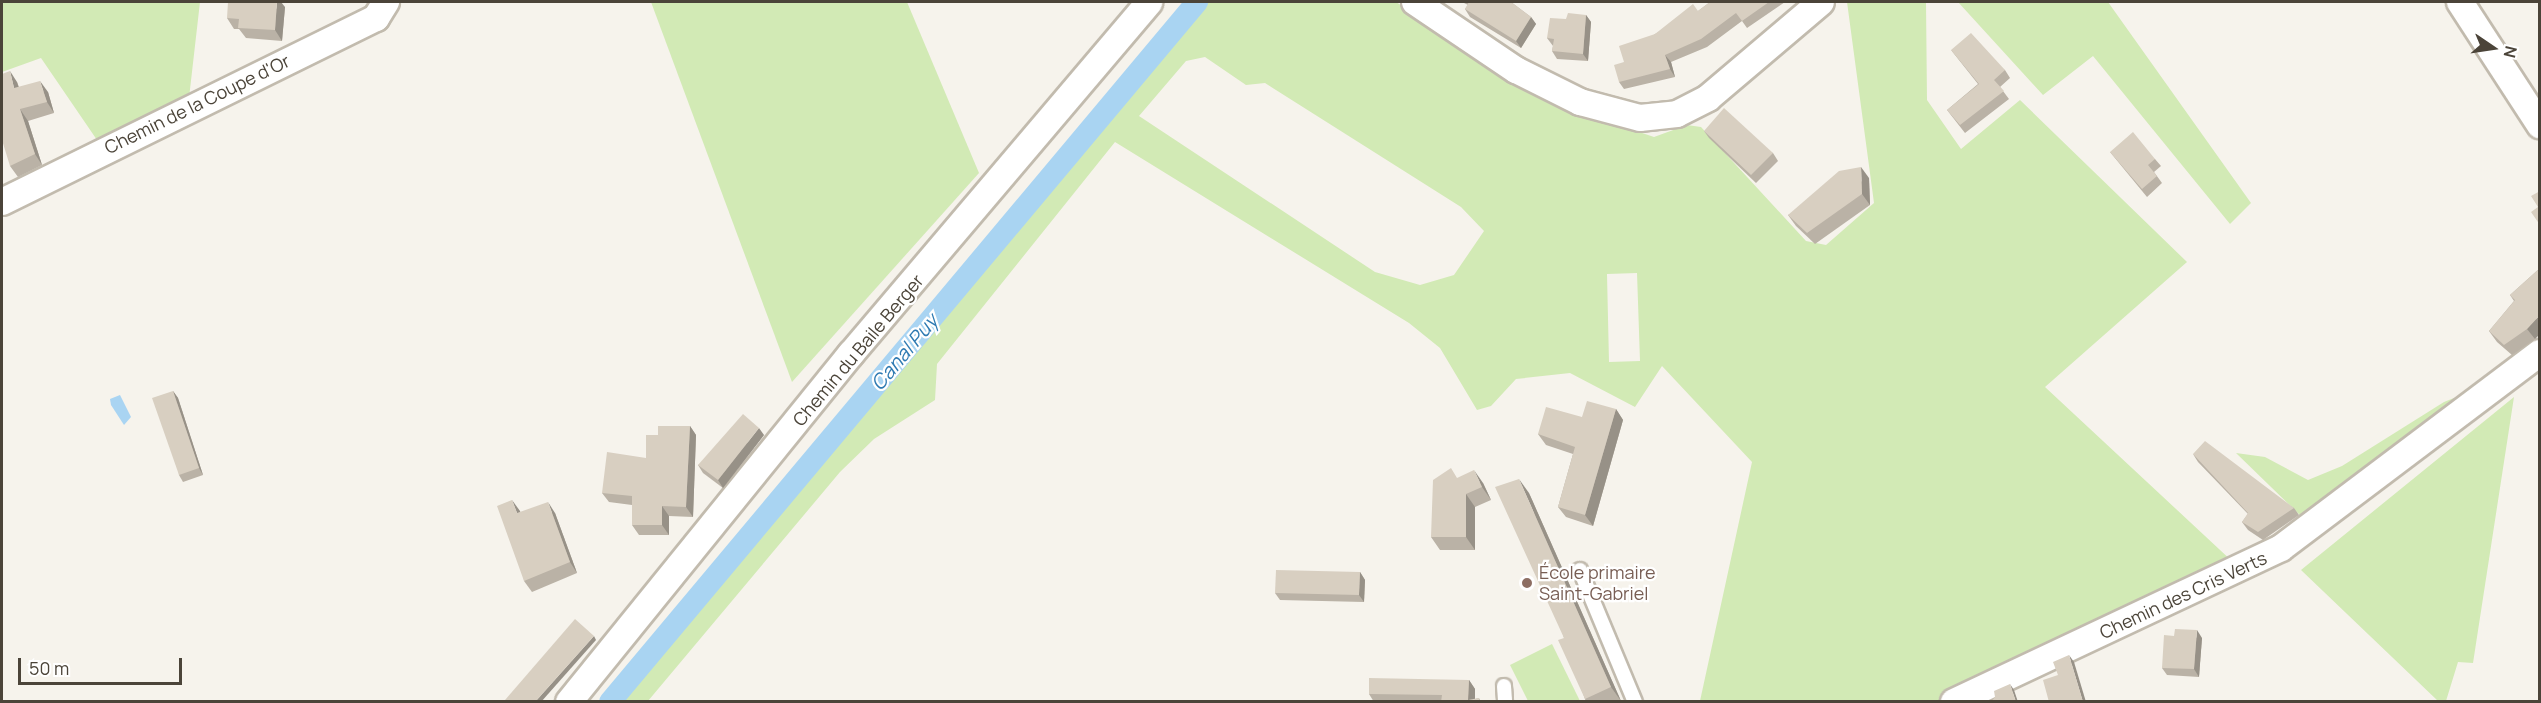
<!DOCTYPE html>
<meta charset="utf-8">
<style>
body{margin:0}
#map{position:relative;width:2541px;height:703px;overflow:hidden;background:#f6f3ec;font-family:Manrope,sans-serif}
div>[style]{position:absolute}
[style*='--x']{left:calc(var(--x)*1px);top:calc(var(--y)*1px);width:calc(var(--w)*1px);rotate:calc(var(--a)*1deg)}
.green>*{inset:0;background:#d2eab5}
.water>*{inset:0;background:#a9d4f2}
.canal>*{height:22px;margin:-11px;padding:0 11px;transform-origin:11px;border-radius:11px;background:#a9d4f2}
.roads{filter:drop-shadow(2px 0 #c2bbae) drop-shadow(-2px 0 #c2bbae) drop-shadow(0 2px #c2bbae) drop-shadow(0 -2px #c2bbae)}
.service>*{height:14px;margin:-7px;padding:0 7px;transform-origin:7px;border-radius:7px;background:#fff}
.minor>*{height:26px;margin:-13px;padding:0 13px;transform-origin:13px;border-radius:13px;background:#fff}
.wall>*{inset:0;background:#bab2a6}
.shaded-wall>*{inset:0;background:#979187}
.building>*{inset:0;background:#d8cfc1}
.dots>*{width:16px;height:16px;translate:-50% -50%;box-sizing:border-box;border:3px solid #fff;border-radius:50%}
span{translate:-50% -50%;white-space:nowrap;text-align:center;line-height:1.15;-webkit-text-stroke:4.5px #fff;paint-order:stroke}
.street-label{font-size:18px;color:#4b4439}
.education-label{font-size:18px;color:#785e54}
.left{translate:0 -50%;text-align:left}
.water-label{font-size:20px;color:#2e7ab2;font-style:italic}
.frame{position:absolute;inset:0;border:3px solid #4b4439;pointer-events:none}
.north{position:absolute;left:2463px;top:18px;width:60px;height:60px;-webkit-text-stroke:4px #fff;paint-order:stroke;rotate:103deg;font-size:16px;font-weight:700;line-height:24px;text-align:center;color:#4b4439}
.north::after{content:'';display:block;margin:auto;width:21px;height:27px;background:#4b4439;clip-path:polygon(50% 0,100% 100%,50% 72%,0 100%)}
.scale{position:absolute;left:18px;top:658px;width:164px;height:27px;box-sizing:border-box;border:3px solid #4b4439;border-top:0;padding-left:8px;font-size:18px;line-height:21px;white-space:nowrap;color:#4b4439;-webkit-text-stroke:4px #fff;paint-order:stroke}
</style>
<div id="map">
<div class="green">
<i style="clip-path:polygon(2px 2px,200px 2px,189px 98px,97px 140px,41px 58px,2px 72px)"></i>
<i style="clip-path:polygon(651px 2px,907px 2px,979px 173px,792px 382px)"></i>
<i style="clip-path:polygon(evenodd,1204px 2px,1396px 2px,1553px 103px,1654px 137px,1687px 125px,1701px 127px,1806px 241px,1826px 245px,1874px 203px,1847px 2px,1926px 2px,1927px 100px,1961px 149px,2020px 100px,2187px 262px,2045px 387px,2234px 563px,1939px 701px,1700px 701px,1752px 462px,1662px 366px,1635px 407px,1570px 373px,1516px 379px,1491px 406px,1477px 410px,1440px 348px,1409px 323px,1115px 142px,937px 364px,935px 400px,874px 439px,840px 472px,648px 701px,616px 702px,1204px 2px,1205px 57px,1246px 85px,1265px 83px,1461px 207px,1484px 231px,1454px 275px,1420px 285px,1375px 272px,1139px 116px,1186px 61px,1205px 57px,1204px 2px,1637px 273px,1640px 361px,1609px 362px,1607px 274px,1637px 273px)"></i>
<i style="clip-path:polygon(1958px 2px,2108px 2px,2251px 203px,2230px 224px,2093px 56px,2043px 95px)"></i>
<i style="clip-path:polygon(2489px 384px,2307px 522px,2236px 453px,2265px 457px,2308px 480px,2342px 466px,2444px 402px)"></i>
<i style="clip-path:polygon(2514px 397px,2473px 663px,2458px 662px,2446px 701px,2438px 701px,2301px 570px)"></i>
<i style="clip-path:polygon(1552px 644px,1580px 701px,1528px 701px,1510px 665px)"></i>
</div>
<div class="water">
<i style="clip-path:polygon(120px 395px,131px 417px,124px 425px,111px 405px,110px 399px)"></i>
</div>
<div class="canal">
<i style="--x:610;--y:702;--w:914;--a:-50.02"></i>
</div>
<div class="roads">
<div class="service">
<i style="--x:1580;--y:570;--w:143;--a:67.4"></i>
<i style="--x:1504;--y:686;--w:16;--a:86"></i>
</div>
<div class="minor">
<i style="--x:1415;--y:2;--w:122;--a:34"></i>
<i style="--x:1516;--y:70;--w:72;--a:26.6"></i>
<i style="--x:1580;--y:102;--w:62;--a:14.9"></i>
<i style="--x:1640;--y:118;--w:37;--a:-6"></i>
<i style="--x:1677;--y:114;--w:35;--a:-27"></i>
<i style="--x:1708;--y:98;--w:148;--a:-40.3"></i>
<i style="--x:2460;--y:2;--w:147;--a:57"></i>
<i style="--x:2;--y:202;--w:417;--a:-26.2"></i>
<i style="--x:376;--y:18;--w:19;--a:-58"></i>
<i style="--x:569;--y:702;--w:448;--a:-51"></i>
<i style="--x:851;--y:354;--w:461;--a:-49.7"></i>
<i style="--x:1954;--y:702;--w:361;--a:-25.2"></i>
<i style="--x:2281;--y:548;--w:324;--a:-37"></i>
</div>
</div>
<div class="wall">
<i style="clip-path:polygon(1462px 2px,1511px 2px,1531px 17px,1536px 24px,1521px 48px,1470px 17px,1465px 9px,1468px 5px)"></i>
<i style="clip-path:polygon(1710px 2px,1785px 2px,1747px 28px,1742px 21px,1707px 47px,1671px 62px,1675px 77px,1624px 89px,1619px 82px,1624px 62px,1655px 34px,1698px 11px)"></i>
<i style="clip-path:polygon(285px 7px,282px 41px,246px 38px,239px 29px,234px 29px,227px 18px)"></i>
<i style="clip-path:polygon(1586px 15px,1591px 22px,1588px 61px,1557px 59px,1552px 51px,1553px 46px,1547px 38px,1566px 19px)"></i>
<i style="clip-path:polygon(1951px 50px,2005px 70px,2010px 78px,2000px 87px,2009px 99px,1965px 133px,1947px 110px,1978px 84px)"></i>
<i style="clip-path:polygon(17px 82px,19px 87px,48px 92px,54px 113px,28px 121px,42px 165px,18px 177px,10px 166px)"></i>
<i style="clip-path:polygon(1704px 131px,1773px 153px,1778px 161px,1756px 183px,1709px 138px)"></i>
<i style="clip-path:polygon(2110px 152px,2155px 159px,2161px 166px,2154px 172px,2162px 183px,2147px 197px)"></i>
<i style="clip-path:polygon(1869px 178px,1870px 205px,1815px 244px,1796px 226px,1788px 215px)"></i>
<i style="clip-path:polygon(2540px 268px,2535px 339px,2512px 355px,2497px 342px,2489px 331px,2514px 301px,2510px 295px)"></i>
<i style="clip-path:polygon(173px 391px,178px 398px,203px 475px,183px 482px,179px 475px)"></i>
<i style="clip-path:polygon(1616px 409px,1623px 420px,1593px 526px,1566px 517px,1558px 507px,1573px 454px,1546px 445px,1538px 434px,1582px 417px)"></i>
<i style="clip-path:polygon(690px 426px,696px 435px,693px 517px,669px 516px,669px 535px,639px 535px,632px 525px,632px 505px,609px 502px,602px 493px,646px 458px,658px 435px)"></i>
<i style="clip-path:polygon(764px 435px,723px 488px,703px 473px,698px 465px)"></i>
<i style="clip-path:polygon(2193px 454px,2294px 508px,2299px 515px,2263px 540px,2248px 530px,2242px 522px,2248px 514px,2198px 462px)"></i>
<i style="clip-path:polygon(1457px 478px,1483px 483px,1491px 500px,1475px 507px,1475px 550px,1440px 550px,1431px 537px)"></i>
<i style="clip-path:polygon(1529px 493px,1621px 701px,1620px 702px,1586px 702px,1585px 699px,1564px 638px)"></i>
<i style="clip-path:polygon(520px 512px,555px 513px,577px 573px,532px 592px,524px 581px)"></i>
<i style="clip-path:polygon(1360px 572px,1365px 580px,1364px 602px,1280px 600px,1275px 593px)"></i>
<i style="clip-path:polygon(2174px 636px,2202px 638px,2199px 677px,2167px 675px,2162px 668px)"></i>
<i style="clip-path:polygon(1469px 680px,1475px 689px,1475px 699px,1479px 698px,1481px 702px,1374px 702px,1369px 694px)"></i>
</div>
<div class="shaded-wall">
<i style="clip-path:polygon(277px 2px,281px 2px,285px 7px,282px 41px,275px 30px)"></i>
<i style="clip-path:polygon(1586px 15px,1591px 22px,1588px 61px,1583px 54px)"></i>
<i style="clip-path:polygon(1531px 17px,1536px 24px,1521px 48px,1516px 41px)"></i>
<i style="clip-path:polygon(1665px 55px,1671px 62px,1675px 77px,1670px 69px)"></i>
<i style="clip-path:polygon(10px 71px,17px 82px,22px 99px,14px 88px)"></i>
<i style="clip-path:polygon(40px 81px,48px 92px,54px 113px,47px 102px)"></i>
<i style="clip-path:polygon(20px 109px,28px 121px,42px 165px,35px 154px)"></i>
<i style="clip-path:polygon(1861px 167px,1869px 178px,1870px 205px,1862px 194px)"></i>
<i style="clip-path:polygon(2540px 315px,2540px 334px,2535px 339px,2527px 329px)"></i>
<i style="clip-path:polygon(173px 391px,178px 398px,203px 475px,199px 468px)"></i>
<i style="clip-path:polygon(1616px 409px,1623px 420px,1593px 526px,1585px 515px)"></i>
<i style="clip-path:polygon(690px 426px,696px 435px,693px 517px,686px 507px)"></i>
<i style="clip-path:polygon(759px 428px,764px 435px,723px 488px,718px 480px)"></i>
<i style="clip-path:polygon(1474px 470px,1483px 483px,1491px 500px,1482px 487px)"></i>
<i style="clip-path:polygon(1519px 479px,1529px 493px,1621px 701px,1611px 687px)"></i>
<i style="clip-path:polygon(1466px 494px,1475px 507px,1475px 550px,1466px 537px)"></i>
<i style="clip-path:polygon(512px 500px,520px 511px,524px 524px,517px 513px)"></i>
<i style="clip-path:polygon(548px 502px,555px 513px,577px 573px,570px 562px)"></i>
<i style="clip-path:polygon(662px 506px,669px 516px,669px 535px,662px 525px)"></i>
<i style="clip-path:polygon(1360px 572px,1365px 580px,1364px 602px,1359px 595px)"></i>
<i style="clip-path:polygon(2197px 630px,2202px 638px,2199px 677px,2194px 669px)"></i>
<i style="clip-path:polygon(594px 636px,596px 640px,541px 702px,535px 702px)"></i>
<i style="clip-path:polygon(2069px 655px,2074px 662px,2086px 702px,2083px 702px)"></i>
<i style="clip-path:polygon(1469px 680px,1475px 689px,1475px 702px,1468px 700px)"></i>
<i style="clip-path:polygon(2010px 684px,2014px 690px,2018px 702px,2016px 702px)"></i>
</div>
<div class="building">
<i style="clip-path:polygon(228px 2px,277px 2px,275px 30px,238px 28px,239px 19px,227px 18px)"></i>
<i style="clip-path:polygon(1469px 2px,1511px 2px,1531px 17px,1516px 41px,1465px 9px)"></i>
<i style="clip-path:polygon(1710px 2px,1769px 2px,1742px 21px,1736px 13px,1701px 39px,1665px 55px,1670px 69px,1619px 82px,1614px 65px,1624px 62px,1619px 46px,1655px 34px,1693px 4px,1698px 11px)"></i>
<i style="clip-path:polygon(1568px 13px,1586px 15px,1583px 54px,1552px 51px,1554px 39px,1547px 38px,1550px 18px,1566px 19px)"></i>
<i style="clip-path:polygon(1971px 33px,2005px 70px,1994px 80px,2004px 91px,1960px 125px,1947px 110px,1979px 84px,1951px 50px)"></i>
<i style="clip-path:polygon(10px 71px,14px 88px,40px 81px,47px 102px,20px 109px,35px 154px,10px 166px,2px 140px,2px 74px)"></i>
<i style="clip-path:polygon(1724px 108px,1773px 153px,1751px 175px,1704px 131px)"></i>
<i style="clip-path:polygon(2133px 132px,2155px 159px,2148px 165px,2157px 176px,2142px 189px,2110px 152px)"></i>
<i style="clip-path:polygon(1861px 167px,1862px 194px,1807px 233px,1788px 215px,1839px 171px)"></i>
<i style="clip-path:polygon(2540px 191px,2540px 225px,2531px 212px,2538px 207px,2531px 196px)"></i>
<i style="clip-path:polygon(2540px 268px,2540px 315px,2527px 329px,2504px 345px,2489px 331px,2515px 300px,2510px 295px)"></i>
<i style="clip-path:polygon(173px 391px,199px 468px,179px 475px,152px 398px)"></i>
<i style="clip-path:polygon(1587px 401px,1616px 409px,1585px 515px,1558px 507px,1575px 447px,1538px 434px,1546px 407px,1582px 417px)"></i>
<i style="clip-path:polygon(743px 414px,759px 428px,718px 480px,698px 465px)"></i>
<i style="clip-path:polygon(658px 426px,690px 426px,686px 507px,662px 506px,662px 525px,632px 525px,632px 496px,602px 493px,607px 452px,646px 458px,646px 435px,658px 435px)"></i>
<i style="clip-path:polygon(2205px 441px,2294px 508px,2258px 532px,2242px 522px,2248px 513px,2193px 454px)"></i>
<i style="clip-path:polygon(1451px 468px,1457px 478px,1474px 470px,1482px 487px,1466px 494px,1466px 537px,1431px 537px,1433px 480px)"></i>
<i style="clip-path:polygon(1519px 479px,1611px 687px,1585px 699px,1558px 640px,1564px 638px,1495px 487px)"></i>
<i style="clip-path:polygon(512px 500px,517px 513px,548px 502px,570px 562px,524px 581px,497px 506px)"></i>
<i style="clip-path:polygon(1276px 570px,1360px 572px,1359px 595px,1275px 593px)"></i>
<i style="clip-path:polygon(575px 619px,594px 636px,535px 702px,506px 702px,505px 700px)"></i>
<i style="clip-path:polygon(2175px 629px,2197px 630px,2194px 669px,2162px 668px,2164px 635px,2174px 636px)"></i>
<i style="clip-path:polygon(2069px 655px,2083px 702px,2049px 702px,2043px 680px,2058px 675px,2053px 662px)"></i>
<i style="clip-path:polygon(1369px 678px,1469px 680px,1468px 700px,1479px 698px,1479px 702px,1441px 702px,1442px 695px,1369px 694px)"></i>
<i style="clip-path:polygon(2010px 684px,2016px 702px,1991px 702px,1995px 697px,1994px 691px)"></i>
</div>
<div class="dots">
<i style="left:1527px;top:583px;background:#8d6e63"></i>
</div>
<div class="street-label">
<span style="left:197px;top:104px;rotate:-26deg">Chemin de la Coupe d'Or</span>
<span style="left:858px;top:350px;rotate:-50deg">Chemin du Baile Berger</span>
<span style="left:2183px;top:595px;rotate:-25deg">Chemin des Cris Verts</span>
</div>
<div class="education-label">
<span class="left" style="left:1539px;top:583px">École primaire<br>Saint-Gabriel</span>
</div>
<div class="water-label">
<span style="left:904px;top:352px;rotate:-50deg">Canal Puy</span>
</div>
<div class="frame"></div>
<div class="north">N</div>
<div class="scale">50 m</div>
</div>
